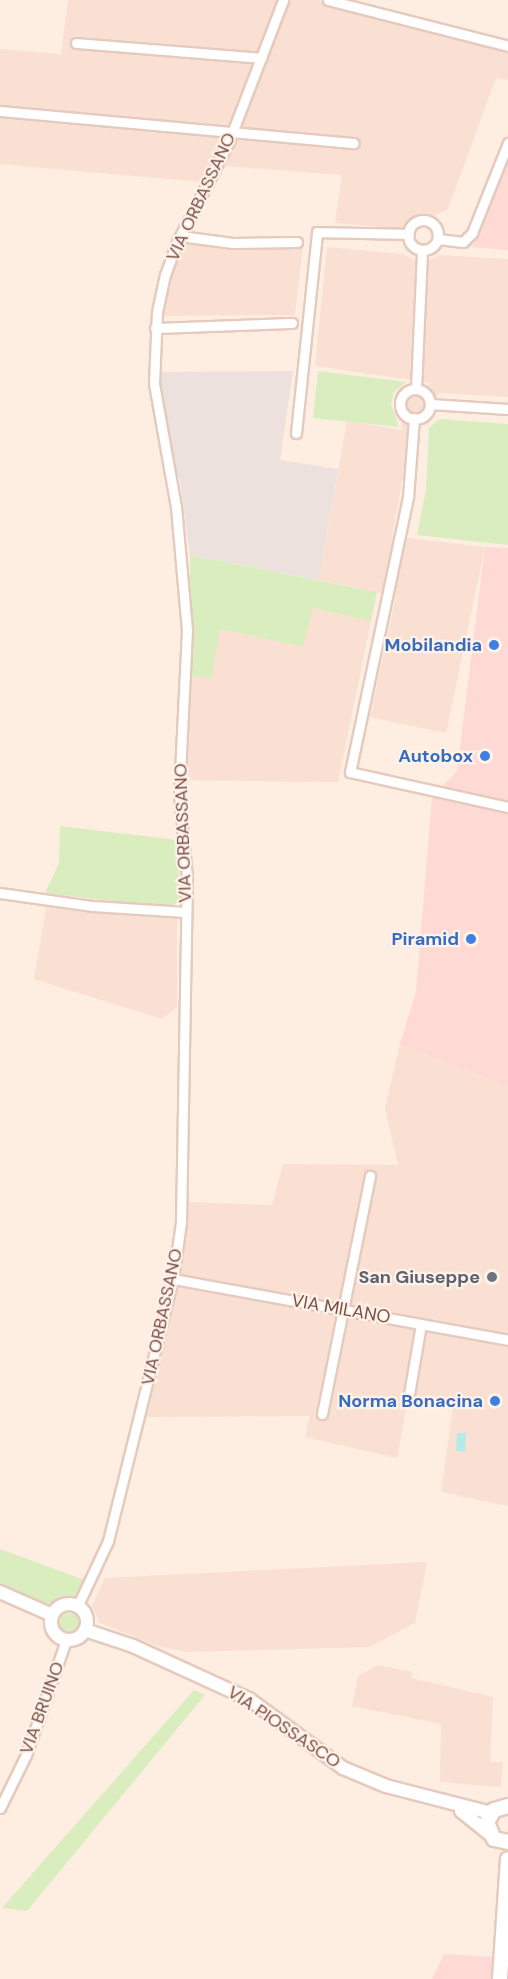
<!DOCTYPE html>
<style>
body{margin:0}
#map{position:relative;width:508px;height:1979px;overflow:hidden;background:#feede1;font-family:"DM Sans",sans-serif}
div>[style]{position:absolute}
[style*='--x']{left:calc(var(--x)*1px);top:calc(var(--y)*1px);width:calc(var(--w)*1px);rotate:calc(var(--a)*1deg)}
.residential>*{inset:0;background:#f9e0d2}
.commercial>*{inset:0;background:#ffd9d4}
.industrial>*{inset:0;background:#ede1dd}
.green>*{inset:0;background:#daedbe}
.round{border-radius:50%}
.water>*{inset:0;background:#b4eae8}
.roads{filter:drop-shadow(2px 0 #e5cabe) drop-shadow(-2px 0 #e5cabe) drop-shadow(0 2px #e5cabe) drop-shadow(0 -2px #e5cabe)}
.minor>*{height:9px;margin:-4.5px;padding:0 4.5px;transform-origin:4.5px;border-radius:4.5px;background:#fff}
.minor>.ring{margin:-4.5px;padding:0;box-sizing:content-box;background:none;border:9px solid #fff;border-radius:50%}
.tertiary>*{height:12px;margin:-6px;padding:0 6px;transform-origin:6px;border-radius:6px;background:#fff}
.tertiary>.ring{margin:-6px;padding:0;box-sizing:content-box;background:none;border:12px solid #fff;border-radius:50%}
.secondary>*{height:14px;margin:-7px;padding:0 7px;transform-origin:7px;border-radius:7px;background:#fff}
.dots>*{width:16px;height:16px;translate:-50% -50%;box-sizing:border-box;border:3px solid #fff2e9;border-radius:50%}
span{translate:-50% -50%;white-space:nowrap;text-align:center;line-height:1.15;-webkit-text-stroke:4.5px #fff2e9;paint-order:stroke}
.street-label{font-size:18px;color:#784e45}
.shop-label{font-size:18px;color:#366cbe;font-weight:700}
.right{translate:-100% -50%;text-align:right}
.worship-label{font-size:18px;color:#5b616d;font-weight:700}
</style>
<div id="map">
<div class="residential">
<i style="clip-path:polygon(68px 0,317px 0,508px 48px,508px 80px,496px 78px,448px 209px,406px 229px,335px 223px,342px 175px,225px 166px,193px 232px,303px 246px,295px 315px,160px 316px,201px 182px,0 164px,0 49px,61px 54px)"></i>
<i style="clip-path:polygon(327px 247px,403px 254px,417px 262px,427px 262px,440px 255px,508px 259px,508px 397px,440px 393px,414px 418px,392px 536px,485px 547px,446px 733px,370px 717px,396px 596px,319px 580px,347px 421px,402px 430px,400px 402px,432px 383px,315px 366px)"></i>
<i style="clip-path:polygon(312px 608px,371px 621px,338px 782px,185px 780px,190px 676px,212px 678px,220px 629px,303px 647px)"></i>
<i style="clip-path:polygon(47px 903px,177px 916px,177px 1007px,162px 1019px,34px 979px)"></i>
<i style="clip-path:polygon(400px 1044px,508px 1087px,508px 1506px,441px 1492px,453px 1408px,407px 1402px,397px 1458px,305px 1437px,310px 1416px,145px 1417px,143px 1413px,185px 1202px,272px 1205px,283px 1164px,398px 1165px,385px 1108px)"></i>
<i style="clip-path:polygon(427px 1562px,415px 1623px,369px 1647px,187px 1652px,157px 1646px,100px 1623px,92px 1606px,105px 1578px)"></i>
<i style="clip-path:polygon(378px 1665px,412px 1672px,411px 1678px,493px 1697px,490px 1762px,503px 1762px,501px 1787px,440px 1782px,441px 1724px,352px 1706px,358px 1676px)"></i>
</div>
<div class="commercial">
<i style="clip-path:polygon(508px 143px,508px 250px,472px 247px,485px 214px)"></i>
<i style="clip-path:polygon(485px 547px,508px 548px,508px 1087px,400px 1044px,416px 992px,432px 798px,457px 771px)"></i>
<i style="clip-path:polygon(444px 1954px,494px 1957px,493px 1979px,432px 1979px)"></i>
</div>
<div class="industrial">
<i style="clip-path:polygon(293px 371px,280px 460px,338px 469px,319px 580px,190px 555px,180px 481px,169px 460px,156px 372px)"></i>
</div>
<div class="green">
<i style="clip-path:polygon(318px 371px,406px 382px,394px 392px,391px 404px,399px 427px,313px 418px)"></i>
<i style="clip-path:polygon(439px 419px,508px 424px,508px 545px,417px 535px,426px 489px,429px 428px)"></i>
<i style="clip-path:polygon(190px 555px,377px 592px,371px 621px,313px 608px,303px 647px,220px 629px,212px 678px,190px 676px)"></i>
<i style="clip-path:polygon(60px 826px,177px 840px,180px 900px,170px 908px,45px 893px,59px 863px)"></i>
<i style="clip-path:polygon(0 1549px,87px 1581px,78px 1594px,70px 1598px,45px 1604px,27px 1599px,0 1588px)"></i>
<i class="round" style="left:59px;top:1613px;width:20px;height:20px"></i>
<i style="clip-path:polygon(194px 1690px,205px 1695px,27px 1911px,2px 1908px)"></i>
</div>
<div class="water">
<i style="clip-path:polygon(457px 1433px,466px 1433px,465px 1452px,456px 1451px)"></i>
</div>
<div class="roads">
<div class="minor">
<i style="--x:328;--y:0;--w:186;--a:14.3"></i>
<i style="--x:76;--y:43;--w:186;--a:4.6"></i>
<i style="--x:0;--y:111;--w:355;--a:5.2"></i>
<i class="ring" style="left:408px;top:220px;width:21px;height:21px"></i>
<i style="--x:180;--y:236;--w:53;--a:7.5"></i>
<i style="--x:233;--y:243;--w:64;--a:-0.9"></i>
<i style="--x:438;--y:239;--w:25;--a:7"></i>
<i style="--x:463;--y:242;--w:13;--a:-45"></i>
<i style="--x:472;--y:233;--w:97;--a:-68.2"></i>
<i style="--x:155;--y:328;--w:137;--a:-2.1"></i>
<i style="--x:416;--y:389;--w:139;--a:-87.5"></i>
<i class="ring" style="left:400px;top:389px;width:21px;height:21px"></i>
<i style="--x:430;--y:404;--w:78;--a:3.7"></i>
<i style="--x:414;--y:418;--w:79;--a:94.3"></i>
<i style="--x:408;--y:497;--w:281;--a:101.9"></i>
<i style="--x:350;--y:772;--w:162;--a:12.5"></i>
<i style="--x:296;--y:433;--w:202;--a:-84"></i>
<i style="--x:317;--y:232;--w:92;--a:1.2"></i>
<i style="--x:0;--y:893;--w:94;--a:8"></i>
<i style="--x:93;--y:906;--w:93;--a:3.7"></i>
<i style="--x:173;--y:1279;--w:341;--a:10.3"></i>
<i style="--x:408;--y:1400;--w:77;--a:-80.3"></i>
<i style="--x:322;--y:1414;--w:243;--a:-78.6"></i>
<i style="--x:77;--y:1607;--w:73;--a:-64.8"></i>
<i style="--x:108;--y:1541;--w:270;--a:-76.1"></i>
<i style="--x:173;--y:1279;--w:58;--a:-82"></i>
<i style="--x:181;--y:1222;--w:345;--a:-89"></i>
<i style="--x:187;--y:877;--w:83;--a:-95.5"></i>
<i style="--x:179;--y:794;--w:164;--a:-87.2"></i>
<i style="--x:187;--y:630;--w:123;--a:-95.1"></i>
<i style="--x:176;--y:507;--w:126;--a:-100.1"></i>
<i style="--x:154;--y:383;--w:71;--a:-87.6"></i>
<i style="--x:157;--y:312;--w:38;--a:-78"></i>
<i style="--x:165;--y:275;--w:37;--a:-70"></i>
<i style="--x:178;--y:240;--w:111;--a:-62.7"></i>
<i style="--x:229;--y:141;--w:151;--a:-69"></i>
<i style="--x:0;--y:1808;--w:59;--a:-63.9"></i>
<i style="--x:26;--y:1755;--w:122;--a:-70.8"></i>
</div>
<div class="tertiary">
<i style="--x:0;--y:1592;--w:57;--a:23.9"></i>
<i class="ring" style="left:51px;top:1604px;width:24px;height:24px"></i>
<i style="--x:85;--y:1630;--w:51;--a:18.4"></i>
<i style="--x:133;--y:1646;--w:128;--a:24.6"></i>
<i style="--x:249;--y:1699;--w:117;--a:36.3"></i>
<i style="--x:343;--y:1768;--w:47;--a:22.7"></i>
<i style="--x:386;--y:1786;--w:108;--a:14.4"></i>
<i style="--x:461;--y:1811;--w:38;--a:39"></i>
</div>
<div class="secondary">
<i style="--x:508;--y:1806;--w:15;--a:164"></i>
<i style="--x:494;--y:1810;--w:14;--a:120"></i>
<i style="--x:487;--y:1822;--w:18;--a:68"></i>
<i style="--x:494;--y:1839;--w:14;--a:12"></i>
<i style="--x:500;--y:1979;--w:120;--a:-86.2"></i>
</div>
</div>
<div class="dots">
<i style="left:494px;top:645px;background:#3f7fe0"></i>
<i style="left:485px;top:756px;background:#3f7fe0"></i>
<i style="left:471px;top:939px;background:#3f7fe0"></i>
<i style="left:492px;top:1277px;background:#6b7280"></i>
<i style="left:495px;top:1401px;background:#3f7fe0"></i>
</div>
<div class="street-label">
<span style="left:201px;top:197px;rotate:-65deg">VIA ORBASSANO</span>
<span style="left:183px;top:833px;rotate:-92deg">VIA ORBASSANO</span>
<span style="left:341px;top:1309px;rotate:10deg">VIA MILANO</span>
<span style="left:162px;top:1317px;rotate:-78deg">VIA ORBASSANO</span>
<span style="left:42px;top:1708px;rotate:-70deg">VIA BRUINO</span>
<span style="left:284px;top:1727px;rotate:34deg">VIA PIOSSASCO</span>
</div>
<div class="shop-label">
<span class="right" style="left:482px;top:645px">Mobilandia</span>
<span class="right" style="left:473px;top:756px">Autobox</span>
<span class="right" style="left:459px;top:939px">Piramid</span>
<span class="right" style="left:483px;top:1401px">Norma Bonacina</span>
</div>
<div class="worship-label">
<span class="right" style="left:480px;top:1277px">San Giuseppe</span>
</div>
</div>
